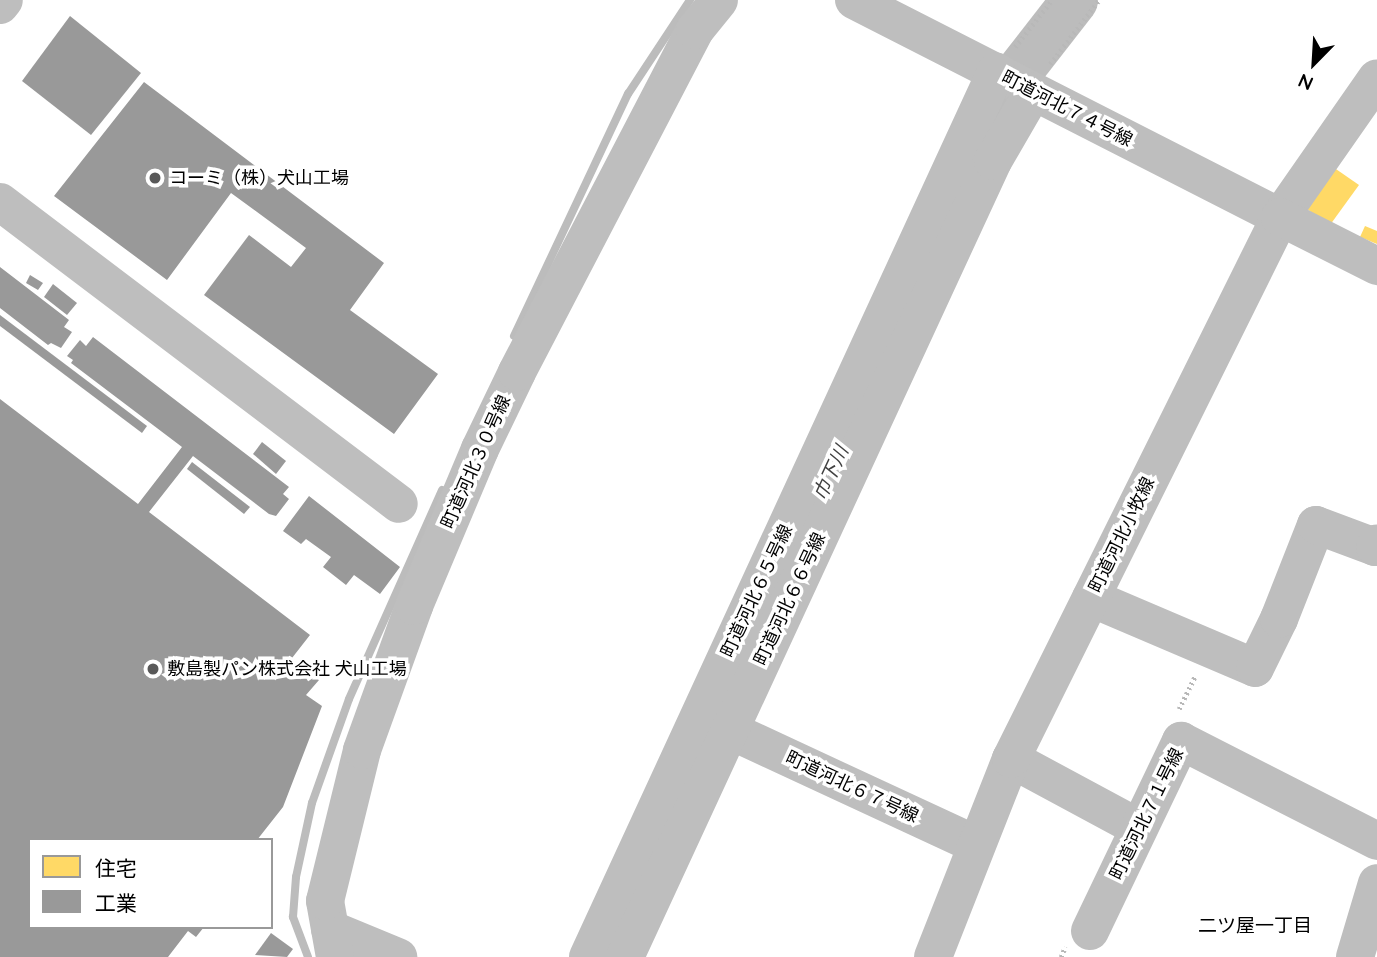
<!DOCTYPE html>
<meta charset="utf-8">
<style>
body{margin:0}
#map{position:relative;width:1377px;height:957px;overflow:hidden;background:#fff;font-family:Quicksand,"Noto Sans JP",sans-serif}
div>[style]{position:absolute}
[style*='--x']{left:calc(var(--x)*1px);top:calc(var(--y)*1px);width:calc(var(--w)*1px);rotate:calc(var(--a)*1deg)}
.homes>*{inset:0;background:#ffd966}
.industry>*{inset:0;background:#999}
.stream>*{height:8px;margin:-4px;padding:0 4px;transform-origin:4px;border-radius:4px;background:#bcbcbc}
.river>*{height:47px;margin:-23.5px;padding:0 23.5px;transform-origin:23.5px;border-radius:23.5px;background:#bcbcbc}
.path>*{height:4.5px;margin-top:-2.25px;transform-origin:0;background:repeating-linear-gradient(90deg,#b8b8b8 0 2px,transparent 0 5.5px)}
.minor>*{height:38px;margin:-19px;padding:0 19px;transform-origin:19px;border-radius:19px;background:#bebebe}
.dots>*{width:19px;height:19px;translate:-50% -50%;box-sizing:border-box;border:4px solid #fff;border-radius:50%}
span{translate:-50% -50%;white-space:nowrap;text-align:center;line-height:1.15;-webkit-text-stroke:7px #fff;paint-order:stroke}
.street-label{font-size:18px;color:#000}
.poi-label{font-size:18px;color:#000}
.left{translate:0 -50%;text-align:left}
.water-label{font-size:19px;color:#414141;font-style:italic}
.neighbourhood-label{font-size:19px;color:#000}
.legend{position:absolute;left:28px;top:838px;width:245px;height:91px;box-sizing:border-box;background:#fff;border:2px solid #999;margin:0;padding:9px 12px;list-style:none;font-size:21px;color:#000}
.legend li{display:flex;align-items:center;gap:14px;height:35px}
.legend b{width:35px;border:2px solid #999}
.north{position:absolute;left:1279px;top:28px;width:70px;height:70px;-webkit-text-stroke:5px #fff;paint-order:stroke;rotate:204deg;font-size:19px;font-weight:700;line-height:28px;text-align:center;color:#000}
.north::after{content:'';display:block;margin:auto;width:24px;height:32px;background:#000;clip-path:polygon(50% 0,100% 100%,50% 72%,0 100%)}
</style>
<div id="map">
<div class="homes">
<i style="clip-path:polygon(1333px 167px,1359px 185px,1330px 225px,1304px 207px)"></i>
<i style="clip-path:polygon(1365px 226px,1377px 231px,1377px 244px,1360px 237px)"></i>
</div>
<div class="industry">
<i style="clip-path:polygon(70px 16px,141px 73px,91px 135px,22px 81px)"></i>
<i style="clip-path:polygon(144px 82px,384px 263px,350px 310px,438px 374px,394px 434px,204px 295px,249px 235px,291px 267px,306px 248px,231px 193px,167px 280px,54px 196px)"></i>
<i style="clip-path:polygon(0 267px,69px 320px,64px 327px,72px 332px,61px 348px,51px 343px,48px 345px,0 308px)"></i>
<i style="clip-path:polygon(30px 275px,43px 283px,38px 290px,26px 283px)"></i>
<i style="clip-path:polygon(53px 284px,77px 303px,67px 315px,44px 297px)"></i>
<i style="clip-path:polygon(0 315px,147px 426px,142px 433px,0 326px)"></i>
<i style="clip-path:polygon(93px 337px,289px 487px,283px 494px,289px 499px,276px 516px,269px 514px,193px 456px,149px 512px,310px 635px,292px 658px,319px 680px,306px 695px,322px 706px,283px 807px,257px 840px,30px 840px,30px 927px,204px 927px,196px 937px,188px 931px,168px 957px,0 957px,0 399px,138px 504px,182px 447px,71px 363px,73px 360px,67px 356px,80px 340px,86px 346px)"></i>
<i style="clip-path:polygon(262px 442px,286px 461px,276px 474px,253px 454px)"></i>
<i style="clip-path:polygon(192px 462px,250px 507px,244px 514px,187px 469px)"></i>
<i style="clip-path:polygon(309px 496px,400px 567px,380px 594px,354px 575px,346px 585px,323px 567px,331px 557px,306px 539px,301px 544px,283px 531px)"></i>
<i style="clip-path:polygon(271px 933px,293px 949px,287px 957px,255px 955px)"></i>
</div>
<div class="stream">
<i style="--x:514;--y:336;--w:268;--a:-64.8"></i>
<i style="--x:628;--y:94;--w:113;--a:-56.6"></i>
<i style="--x:308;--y:957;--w:43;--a:-110.6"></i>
<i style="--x:293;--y:917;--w:40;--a:-85.7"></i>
<i style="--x:296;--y:877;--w:76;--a:-77.8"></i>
<i style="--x:312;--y:803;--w:110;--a:-70.4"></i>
<i style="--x:349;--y:699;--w:229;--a:-66"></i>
</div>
<div class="river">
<i style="--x:994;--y:122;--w:55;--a:-64.4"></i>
<i style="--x:1018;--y:72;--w:91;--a:-52.1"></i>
</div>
<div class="path">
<i style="--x:1015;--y:47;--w:60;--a:-51.8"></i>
<i style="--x:1050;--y:64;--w:81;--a:-52.6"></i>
<i style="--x:1179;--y:709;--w:37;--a:-64"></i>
<i style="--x:1061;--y:957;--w:11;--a:-68"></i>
</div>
<div class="minor">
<i style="--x:854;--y:0;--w:478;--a:27"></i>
<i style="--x:1280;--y:217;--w:169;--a:-55.1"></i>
<i style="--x:0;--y:5;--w:6;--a:-51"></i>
<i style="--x:0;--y:202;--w:500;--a:37.12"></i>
<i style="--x:1091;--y:598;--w:178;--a:23.1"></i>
<i style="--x:1255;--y:668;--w:55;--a:-63.9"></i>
<i style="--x:1279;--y:619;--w:101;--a:-68.5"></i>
<i style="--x:1316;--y:525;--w:63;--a:20.4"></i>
<i style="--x:1375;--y:547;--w:4;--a:-63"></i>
<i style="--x:729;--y:730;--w:271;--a:24.9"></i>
<i style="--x:1011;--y:759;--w:145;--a:28.3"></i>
<i style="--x:330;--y:929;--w:74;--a:22.4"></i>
<i style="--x:1090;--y:931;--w:211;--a:-64.4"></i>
<i style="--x:1181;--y:741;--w:220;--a:27"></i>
<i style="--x:335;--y:957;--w:57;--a:-100.1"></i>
<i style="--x:325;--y:901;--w:155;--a:-76.2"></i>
<i style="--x:362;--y:750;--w:153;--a:-70.1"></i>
<i style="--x:414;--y:606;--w:170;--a:-67.2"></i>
<i style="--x:480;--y:449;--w:85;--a:-64.3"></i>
<i style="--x:517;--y:372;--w:386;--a:-62.5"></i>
<i style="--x:695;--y:30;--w:38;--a:-51"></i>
<i style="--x:588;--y:957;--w:975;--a:-65.25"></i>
<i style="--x:625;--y:957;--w:877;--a:-65.19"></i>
<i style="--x:993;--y:161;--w:80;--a:-59.9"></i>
<i style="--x:933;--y:957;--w:213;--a:-68.5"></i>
<i style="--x:1011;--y:759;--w:605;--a:-63.6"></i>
<i style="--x:1280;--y:217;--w:109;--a:26.8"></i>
<i style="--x:1355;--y:957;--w:77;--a:-73.4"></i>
</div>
<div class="dots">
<i style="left:155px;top:178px;background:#595959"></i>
<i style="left:153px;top:669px;background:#595959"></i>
</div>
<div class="street-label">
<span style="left:1067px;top:109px;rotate:27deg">町道河北７４号線</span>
<span style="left:476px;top:462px;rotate:-66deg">町道河北３０号線</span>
<span style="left:1122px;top:535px;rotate:-64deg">町道河北小牧線</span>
<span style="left:757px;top:591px;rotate:-65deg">町道河北６５号線</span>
<span style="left:790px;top:599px;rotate:-65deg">町道河北６６号線</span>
<span style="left:852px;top:787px;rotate:25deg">町道河北６７号線</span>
<span style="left:1147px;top:814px;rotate:-64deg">町道河北７１号線</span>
</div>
<div class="poi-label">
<span class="left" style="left:169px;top:178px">コーミ（株）犬山工場</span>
<span class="left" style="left:167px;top:669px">敷島製パン株式会社 犬山工場</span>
</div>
<div class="water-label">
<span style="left:831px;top:473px;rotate:-65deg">巾下川</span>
</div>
<div class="neighbourhood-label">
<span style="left:1255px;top:926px">二ツ屋一丁目</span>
</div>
<ul class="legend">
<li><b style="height:19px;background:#ffd966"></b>住宅</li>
<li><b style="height:19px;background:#999"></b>工業</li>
</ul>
<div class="north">N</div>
</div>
